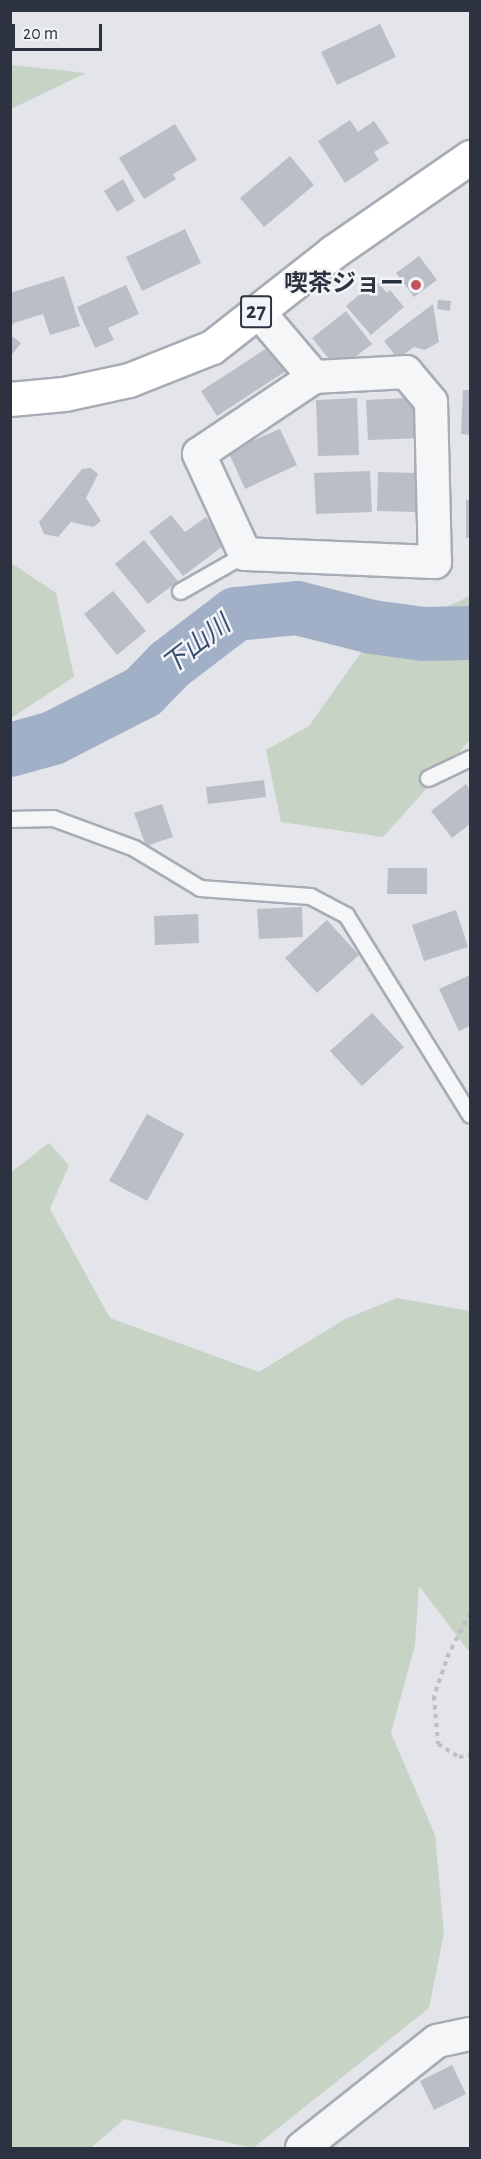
<!DOCTYPE html>
<meta charset="utf-8">
<style>
body{margin:0}
#map{position:relative;width:481px;height:2159px;overflow:hidden;background:#e3e5ea;font-family:"Alegreya Sans","Noto Sans JP",sans-serif}
div>[style]{position:absolute}
[style*='--x']{left:calc(var(--x)*1px);top:calc(var(--y)*1px);width:calc(var(--w)*1px);rotate:calc(var(--a)*1deg)}
.green>*{inset:0;background:#c7d3c5}
.river>*{height:54px;margin:-27px;padding:0 27px;transform-origin:27px;border-radius:27px;background:#a1b0c6}
.building>*{inset:0;background:#bbbec6}
.path>*{height:4px;margin-top:-2px;transform-origin:0;background:repeating-linear-gradient(90deg,#bdbfc4 0 4.5px,transparent 0 9px)}
.roads{filter:drop-shadow(2px 0 #a8acb4) drop-shadow(-2px 0 #a8acb4) drop-shadow(0 2px #a8acb4) drop-shadow(0 -2px #a8acb4)}
.service>*{height:15px;margin:-7.5px;padding:0 7.5px;transform-origin:7.5px;border-radius:7.5px;background:#f5f6f8}
.minor>*{height:32px;margin:-16px;padding:0 16px;transform-origin:16px;border-radius:16px;background:#f5f6f8}
.primary>*{height:33px;margin:-16.5px;padding:0 16.5px;transform-origin:16.5px;border-radius:16.5px;background:#fff}
.dots>*{width:16px;height:16px;translate:-50% -50%;box-sizing:border-box;border:3px solid #f2f4f7;border-radius:50%}
span{translate:-50% -50%;white-space:nowrap;text-align:center;line-height:1.15;-webkit-text-stroke:5px #f2f4f7;paint-order:stroke}
.shield-label span{padding:2px 4px;background:#f2f4f7;border:2px solid;border-radius:4px;-webkit-text-stroke-width:0}
.shield-label{font-size:22px;color:#2c3240;font-weight:700}
.poi-label{font-size:24px;color:#2c3240;font-weight:700}
.right{translate:-100% -50%;text-align:right}
.water-label{font-size:26px;color:#3a4e71;font-style:italic}
.frame{position:absolute;inset:0;border:12px solid #2c3240;pointer-events:none}
.scale{position:absolute;left:12px;top:24px;width:90px;height:27px;box-sizing:border-box;border:3px solid #2c3240;border-top:0;padding-left:8px;font-size:18px;line-height:21px;white-space:nowrap;color:#2c3240;-webkit-text-stroke:4px #f2f4f7;paint-order:stroke}
</style>
<div id="map">
<div class="green">
<i style="clip-path:polygon(11px 65px,86px 73px,11px 109px)"></i>
<i style="clip-path:polygon(11px 563px,56px 593px,74px 677px,11px 718px)"></i>
<i style="clip-path:polygon(470px 596px,470px 740px,383px 837px,281px 822px,266px 750px,309px 726px,367px 644px)"></i>
<i style="clip-path:polygon(49px 1143px,69px 1165px,50px 1209px,110px 1318px,259px 1372px,345px 1319px,397px 1298px,470px 1311px,470px 1653px,419px 1586px,415px 1645px,391px 1733px,435px 1835px,444px 1933px,429px 2008px,253px 2148px,124px 2119px,91px 2148px,11px 2148px,10px 1173px)"></i>
</div>
<div class="river">
<i style="--x:10;--y:750;--w:45;--a:-15.6"></i>
<i style="--x:53;--y:738;--w:101;--a:-27.1"></i>
<i style="--x:143;--y:692;--w:37;--a:-46"></i>
<i style="--x:169;--y:665;--w:84;--a:-37.3"></i>
<i style="--x:236;--y:614;--w:61;--a:-5.6"></i>
<i style="--x:297;--y:608;--w:77;--a:14.2"></i>
<i style="--x:372;--y:627;--w:52;--a:7.7"></i>
<i style="--x:424;--y:634;--w:46;--a:-1.2"></i>
</div>
<div class="building">
<i style="clip-path:polygon(380px 24px,396px 57px,337px 85px,321px 52px)"></i>
<i style="clip-path:polygon(350px 120px,358px 132px,374px 121px,389px 143px,374px 152px,379px 160px,345px 183px,318px 141px)"></i>
<i style="clip-path:polygon(175px 124px,197px 160px,173px 174px,176px 179px,144px 199px,119px 158px)"></i>
<i style="clip-path:polygon(290px 156px,314px 185px,264px 227px,240px 198px)"></i>
<i style="clip-path:polygon(123px 179px,135px 201px,117px 212px,104px 191px)"></i>
<i style="clip-path:polygon(185px 229px,201px 263px,142px 291px,126px 257px)"></i>
<i style="clip-path:polygon(419px 256px,437px 280px,414px 297px,396px 273px)"></i>
<i style="clip-path:polygon(64px 276px,80px 326px,50px 335px,43px 314px,14px 323px,10px 328px,10px 293px)"></i>
<i style="clip-path:polygon(376px 280px,387px 293px,390px 290px,404px 307px,371px 335px,346px 306px)"></i>
<i style="clip-path:polygon(126px 285px,139px 314px,108px 328px,114px 340px,95px 348px,77px 307px)"></i>
<i style="clip-path:polygon(438px 300px,451px 301px,450px 311px,437px 309px)"></i>
<i style="clip-path:polygon(433px 304px,439px 342px,425px 350px,414px 347px,398px 359px,384px 341px)"></i>
<i style="clip-path:polygon(346px 311px,372px 344px,338px 370px,312px 338px)"></i>
<i style="clip-path:polygon(10px 335px,21px 343px,10px 357px)"></i>
<i style="clip-path:polygon(270px 346px,286px 371px,217px 416px,201px 391px)"></i>
<i style="clip-path:polygon(463px 390px,470px 390px,470px 435px,461px 434px)"></i>
<i style="clip-path:polygon(423px 397px,425px 438px,368px 440px,366px 400px)"></i>
<i style="clip-path:polygon(357px 398px,359px 455px,318px 456px,316px 400px)"></i>
<i style="clip-path:polygon(280px 429px,297px 465px,245px 489px,228px 451px)"></i>
<i style="clip-path:polygon(91px 468px,98px 474px,86px 498px,101px 521px,93px 527px,71px 522px,58px 537px,44px 534px,39px 522px,82px 469px)"></i>
<i style="clip-path:polygon(370px 471px,372px 512px,316px 514px,314px 473px)"></i>
<i style="clip-path:polygon(378px 472px,418px 473px,417px 512px,377px 511px)"></i>
<i style="clip-path:polygon(466px 500px,470px 500px,470px 538px,466px 538px)"></i>
<i style="clip-path:polygon(171px 515px,185px 532px,206px 517px,226px 544px,183px 576px,149px 532px)"></i>
<i style="clip-path:polygon(144px 540px,178px 581px,148px 604px,115px 564px)"></i>
<i style="clip-path:polygon(113px 591px,146px 631px,117px 655px,84px 614px)"></i>
<i style="clip-path:polygon(264px 780px,266px 797px,208px 804px,206px 787px)"></i>
<i style="clip-path:polygon(466px 784px,470px 790px,470px 824px,452px 838px,431px 811px)"></i>
<i style="clip-path:polygon(162px 804px,173px 837px,146px 846px,134px 813px)"></i>
<i style="clip-path:polygon(388px 868px,427px 868px,427px 894px,387px 894px)"></i>
<i style="clip-path:polygon(302px 907px,303px 937px,259px 939px,257px 909px)"></i>
<i style="clip-path:polygon(456px 910px,468px 947px,424px 961px,412px 925px)"></i>
<i style="clip-path:polygon(198px 914px,199px 943px,155px 945px,154px 916px)"></i>
<i style="clip-path:polygon(327px 920px,359px 955px,317px 993px,285px 958px)"></i>
<i style="clip-path:polygon(470px 975px,470px 1026px,459px 1031px,439px 989px)"></i>
<i style="clip-path:polygon(372px 1013px,404px 1047px,362px 1086px,330px 1051px)"></i>
<i style="clip-path:polygon(147px 1114px,184px 1134px,147px 1201px,109px 1181px)"></i>
<i style="clip-path:polygon(452px 2065px,466px 2094px,434px 2110px,420px 2081px)"></i>
</div>
<div class="path">
<i style="--x:470;--y:1613;--w:45;--a:117.7"></i>
<i style="--x:449;--y:1653;--w:46;--a:109.2"></i>
<i style="--x:434;--y:1696;--w:48;--a:85.2"></i>
<i style="--x:438;--y:1744;--w:25;--a:32"></i>
<i style="--x:459;--y:1757;--w:11;--a:-10"></i>
</div>
<div class="roads">
<div class="service">
<i style="--x:180;--y:591;--w:75;--a:-29.6"></i>
<i style="--x:428;--y:778;--w:47;--a:-25.5"></i>
<i style="--x:10;--y:819;--w:43;--a:-1.3"></i>
<i style="--x:53;--y:818;--w:86;--a:20.3"></i>
<i style="--x:134;--y:848;--w:77;--a:31.2"></i>
<i style="--x:200;--y:888;--w:110;--a:4.2"></i>
<i style="--x:310;--y:896;--w:41;--a:27.8"></i>
<i style="--x:346;--y:915;--w:235;--a:58.2"></i>
</div>
<div class="minor">
<i style="--x:258;--y:311;--w:87;--a:49.7"></i>
<i style="--x:406;--y:372;--w:39;--a:50"></i>
<i style="--x:431;--y:402;--w:160;--a:88.6"></i>
<i style="--x:435;--y:562;--w:190;--a:-177.6"></i>
<i style="--x:245;--y:554;--w:110;--a:-114.7"></i>
<i style="--x:199;--y:454;--w:138;--a:-33.8"></i>
<i style="--x:314;--y:377;--w:92;--a:-3.1"></i>
<i style="--x:302;--y:2148;--w:172;--a:-38.4"></i>
<i style="--x:437;--y:2041;--w:34;--a:-12"></i>
</div>
<div class="primary">
<i style="--x:10;--y:399;--w:54;--a:-5.3"></i>
<i style="--x:64;--y:394;--w:66;--a:-12.2"></i>
<i style="--x:129;--y:380;--w:89;--a:-21.7"></i>
<i style="--x:212;--y:347;--w:154;--a:-38.1"></i>
<i style="--x:333;--y:252;--w:167;--a:-34.7"></i>
</div>
</div>
<div class="dots">
<i style="left:416px;top:285px;background:#c2545b"></i>
</div>
<div class="shield-label">
<span style="left:256px;top:312px">27</span>
</div>
<div class="poi-label">
<span class="right" style="left:404px;top:285px">喫茶ジョー</span>
</div>
<div class="water-label">
<span style="left:197px;top:646px;rotate:-38deg">下山川</span>
</div>
<div class="frame"></div>
<div class="scale">20 m</div>
</div>
